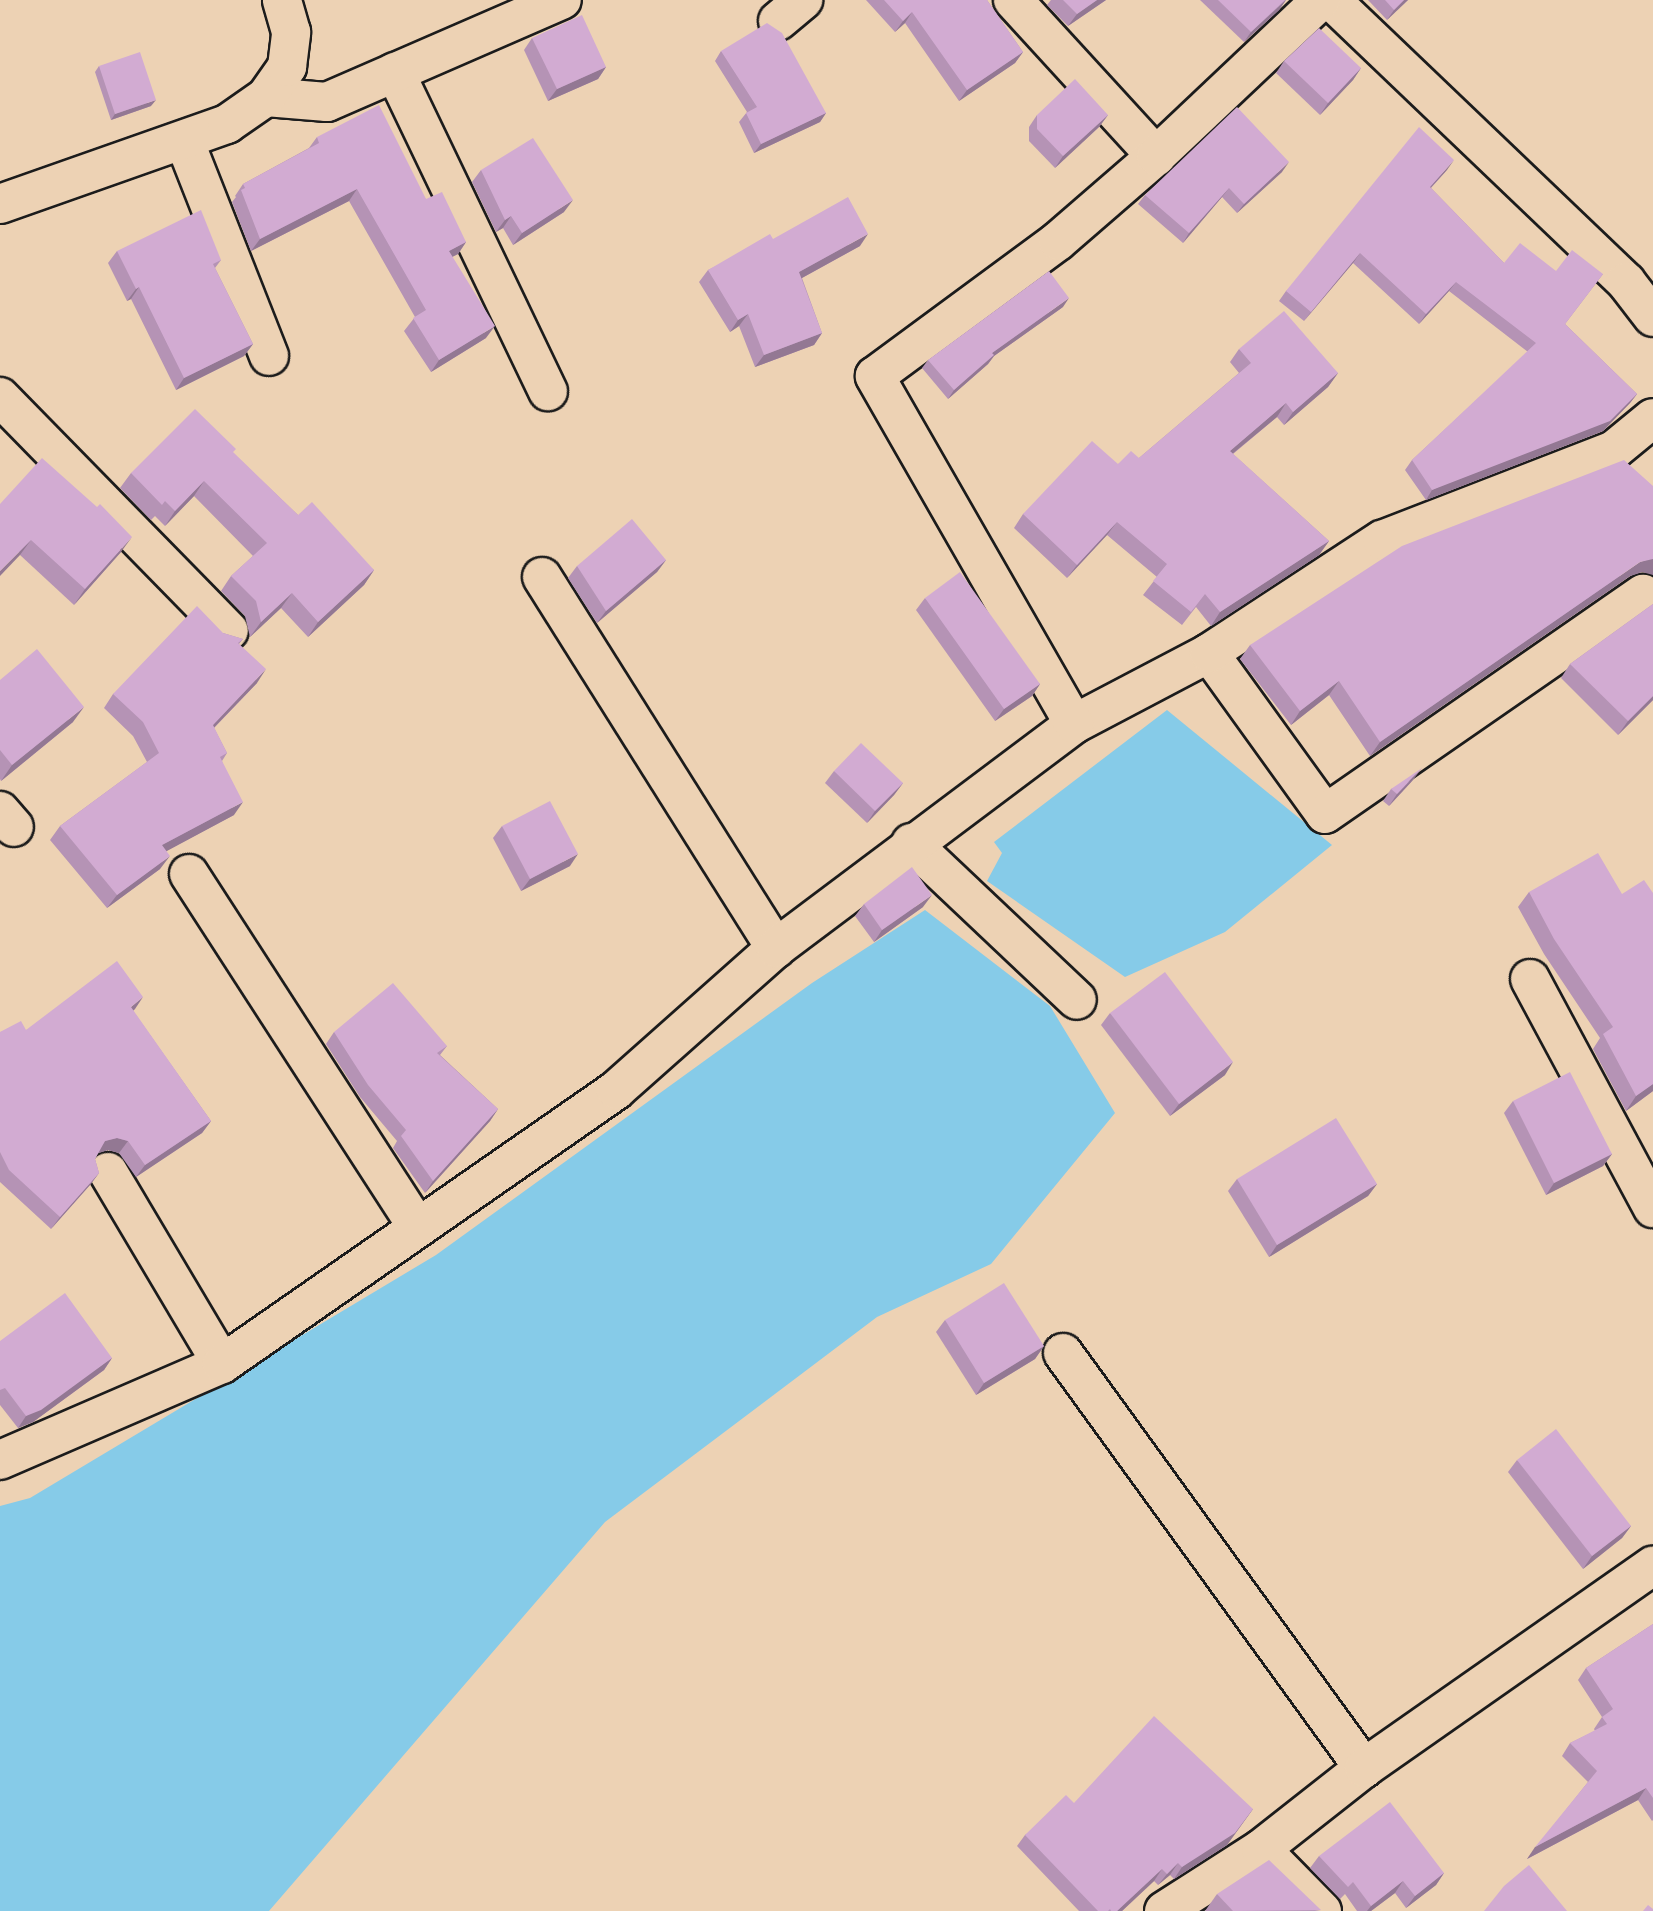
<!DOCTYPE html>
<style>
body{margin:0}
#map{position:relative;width:1653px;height:1911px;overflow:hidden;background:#edd2b4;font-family:"Indie Flower",sans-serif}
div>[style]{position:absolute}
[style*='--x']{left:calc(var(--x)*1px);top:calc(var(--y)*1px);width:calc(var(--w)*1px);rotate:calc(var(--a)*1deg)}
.water>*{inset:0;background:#86cbe8}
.roads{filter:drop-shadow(2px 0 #1c1c1c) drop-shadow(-2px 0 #1c1c1c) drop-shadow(0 2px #1c1c1c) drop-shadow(0 -2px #1c1c1c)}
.minor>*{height:38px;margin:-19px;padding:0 19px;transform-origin:19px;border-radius:19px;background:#edd2b4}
.wall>*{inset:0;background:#b593b5}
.shaded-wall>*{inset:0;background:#937893}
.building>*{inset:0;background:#d2abd2}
span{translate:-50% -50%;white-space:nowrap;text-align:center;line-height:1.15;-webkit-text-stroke:6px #edd2b4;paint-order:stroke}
</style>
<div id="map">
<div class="water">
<i style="clip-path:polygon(1167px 710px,1332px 845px,1225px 932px,1125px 977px,987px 881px,1002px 853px,994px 842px)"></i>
<i style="clip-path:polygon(925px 910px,1050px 1006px,1115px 1113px,991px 1264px,877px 1317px,605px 1522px,269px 1911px,0 1911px,0 1506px,30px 1498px,436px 1255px,812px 983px)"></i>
</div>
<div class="roads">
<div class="minor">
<i style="--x:1013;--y:0;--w:212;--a:47.5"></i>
<i style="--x:1331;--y:0;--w:408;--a:43.7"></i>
<i style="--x:1626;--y:282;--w:44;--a:52.4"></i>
<i style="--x:778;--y:21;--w:33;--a:-40"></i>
<i style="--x:395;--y:72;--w:354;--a:64.4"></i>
<i style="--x:266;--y:97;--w:61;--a:4.7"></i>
<i style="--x:327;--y:102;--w:256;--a:-23.5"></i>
<i style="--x:184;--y:140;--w:232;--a:68.5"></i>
<i style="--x:0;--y:204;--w:241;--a:-19.4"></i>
<i style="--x:227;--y:124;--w:47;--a:-34.7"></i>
<i style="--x:266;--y:97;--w:37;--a:-55"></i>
<i style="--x:287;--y:67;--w:35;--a:-83"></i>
<i style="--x:291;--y:32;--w:33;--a:-106"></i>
<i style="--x:0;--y:397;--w:327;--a:45.6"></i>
<i style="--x:542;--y:577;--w:439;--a:57.8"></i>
<i style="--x:1209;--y:653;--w:198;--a:54.2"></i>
<i style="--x:1325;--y:814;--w:387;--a:-34.7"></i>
<i style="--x:1074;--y:724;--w:153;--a:-27.7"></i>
<i style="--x:1209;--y:653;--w:207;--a:-33.2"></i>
<i style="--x:1382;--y:540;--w:249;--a:-21.2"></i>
<i style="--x:1614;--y:450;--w:50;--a:-39.4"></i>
<i style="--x:0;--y:811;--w:21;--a:49"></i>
<i style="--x:911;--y:843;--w:228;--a:43.4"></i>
<i style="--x:189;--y:874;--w:419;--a:57.1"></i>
<i style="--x:1530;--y:979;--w:260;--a:61.8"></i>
<i style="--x:108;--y:1172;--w:223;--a:59.3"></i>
<i style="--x:1063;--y:1353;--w:513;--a:54.05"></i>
<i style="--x:0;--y:1460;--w:242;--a:-23.4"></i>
<i style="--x:222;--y:1364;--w:480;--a:-34.8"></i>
<i style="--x:616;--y:1090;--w:214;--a:-41.6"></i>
<i style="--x:776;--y:948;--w:373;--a:-36.9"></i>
<i style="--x:1074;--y:724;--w:401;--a:-119.8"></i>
<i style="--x:875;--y:376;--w:227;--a:-36.4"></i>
<i style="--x:1058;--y:241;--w:130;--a:-40.9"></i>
<i style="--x:1156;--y:156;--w:227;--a:-43.4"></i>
<i style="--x:1261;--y:1849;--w:87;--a:45.5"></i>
<i style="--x:1164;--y:1911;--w:115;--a:-32.6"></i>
<i style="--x:1261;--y:1849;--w:131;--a:-38.2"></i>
<i style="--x:1364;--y:1768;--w:353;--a:-35"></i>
</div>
</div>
<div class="wall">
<i style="clip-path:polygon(866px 0,987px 0,1023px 52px,1015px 63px,959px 101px,905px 23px,895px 32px)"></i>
<i style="clip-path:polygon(1051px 0,1106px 0,1068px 26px,1047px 5px)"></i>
<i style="clip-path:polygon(1200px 0,1286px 0,1279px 10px,1244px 42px)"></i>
<i style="clip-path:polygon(1368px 0,1408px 0,1387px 20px)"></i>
<i style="clip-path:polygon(532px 38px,606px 67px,598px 79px,548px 101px,524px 50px)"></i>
<i style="clip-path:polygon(721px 51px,826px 113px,820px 122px,754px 153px,739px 122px,747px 112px,715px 61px)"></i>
<i style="clip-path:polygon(1284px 61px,1361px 68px,1353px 80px,1320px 115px,1276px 73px)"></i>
<i style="clip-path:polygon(99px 66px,151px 106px,111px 120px,95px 72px)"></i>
<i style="clip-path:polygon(1037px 115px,1108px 115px,1099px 127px,1055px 168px,1029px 141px,1029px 127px)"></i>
<i style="clip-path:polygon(317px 137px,426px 199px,466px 242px,458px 254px,452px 257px,486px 338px,431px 372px,404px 331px,415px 317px,349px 201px,251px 251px,232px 202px,236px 197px,235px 196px,243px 184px,309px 148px)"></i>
<i style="clip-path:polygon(481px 170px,564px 212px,513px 245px,503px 228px,496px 232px,472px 182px)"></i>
<i style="clip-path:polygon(1447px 170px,1431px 188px,1504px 263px,1556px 271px,1603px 274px,1565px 324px,1637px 394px,1630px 403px,1603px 431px,1426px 500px,1405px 470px,1412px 460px,1528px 352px,1449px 291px,1419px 324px,1353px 263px,1304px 321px,1279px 301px,1286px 291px)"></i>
<i style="clip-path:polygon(1282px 172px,1237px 213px,1222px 197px,1183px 243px,1138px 204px,1145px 195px)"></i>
<i style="clip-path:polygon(773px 239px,860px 246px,802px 278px,822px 333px,814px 345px,755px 367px,739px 326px,730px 332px,699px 282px,708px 270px)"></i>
<i style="clip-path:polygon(117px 251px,221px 260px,215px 268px,253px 344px,244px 356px,176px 390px,131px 299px,127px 301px,108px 263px)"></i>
<i style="clip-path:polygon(1063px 307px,994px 356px,988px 364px,948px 399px,922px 368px,928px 360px)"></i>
<i style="clip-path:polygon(1239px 349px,1338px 373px,1328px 387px,1284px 425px,1277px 417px,1233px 454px,1329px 541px,1319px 555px,1211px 626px,1196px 607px,1182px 625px,1143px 595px,1157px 577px,1107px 535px,1067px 578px,1014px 528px,1023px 514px,1118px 464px,1139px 458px,1239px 373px,1230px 362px)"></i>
<i style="clip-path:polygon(233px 453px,298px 515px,374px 570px,364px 585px,308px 637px,281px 608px,250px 637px,245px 616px,221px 591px,231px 576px,253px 556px,194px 496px,165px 526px,155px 516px,151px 520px,120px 488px,131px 473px)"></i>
<i style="clip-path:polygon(0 504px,121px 552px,74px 605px,20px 555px)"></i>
<i style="clip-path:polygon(666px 560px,657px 572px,597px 623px,568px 578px,577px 566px)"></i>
<i style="clip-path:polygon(1642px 572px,1630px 576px,1370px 756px,1329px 695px,1291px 725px,1240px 659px,1250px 645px)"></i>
<i style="clip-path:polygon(925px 598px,1040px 684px,1032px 696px,995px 721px,916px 610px)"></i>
<i style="clip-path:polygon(1653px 604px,1653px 700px,1618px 735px,1561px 678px,1570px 664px)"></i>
<i style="clip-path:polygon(223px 633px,243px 639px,239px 644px,257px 683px,214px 728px,227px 753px,222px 761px,234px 815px,166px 851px,160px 869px,107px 908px,50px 840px,60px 826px,147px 762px,133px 736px,104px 708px,113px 694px)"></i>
<i style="clip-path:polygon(0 680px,73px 722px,1px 781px,0 779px)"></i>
<i style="clip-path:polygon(834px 771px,903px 783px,894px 795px,867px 823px,825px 783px)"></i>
<i style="clip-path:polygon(1413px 780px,1389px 806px,1383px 801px,1391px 789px)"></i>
<i style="clip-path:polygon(502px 826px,570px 866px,521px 891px,493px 838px)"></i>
<i style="clip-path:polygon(1529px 892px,1622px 894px,1653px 893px,1653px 1091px,1626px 1111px,1593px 1049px,1600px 1038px,1544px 954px,1518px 907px)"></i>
<i style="clip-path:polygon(864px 904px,923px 907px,874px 942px,855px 916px)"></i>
<i style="clip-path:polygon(135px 1009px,133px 1011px,211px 1121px,202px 1133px,136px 1177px,119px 1153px,108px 1150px,98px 1153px,95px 1159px,99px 1173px,90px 1185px,51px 1229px,0 1182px,0 1032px,26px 1030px)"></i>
<i style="clip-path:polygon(1110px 1013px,1225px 1075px,1170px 1116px,1101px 1025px)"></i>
<i style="clip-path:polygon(334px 1032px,447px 1046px,440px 1055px,498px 1109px,490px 1121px,425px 1193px,393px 1148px,397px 1141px,360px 1097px,326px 1044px)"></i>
<i style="clip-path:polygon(1513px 1101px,1612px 1154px,1603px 1166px,1546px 1195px,1504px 1113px)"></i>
<i style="clip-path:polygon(1237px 1179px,1377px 1184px,1368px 1196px,1269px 1257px,1228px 1191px)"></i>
<i style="clip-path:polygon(945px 1320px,1044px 1346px,1035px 1359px,976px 1395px,936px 1332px)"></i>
<i style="clip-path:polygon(0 1341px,112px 1358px,104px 1370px,33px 1422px,18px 1428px,0 1405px)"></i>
<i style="clip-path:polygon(1517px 1460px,1631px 1526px,1622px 1538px,1583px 1569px,1508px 1472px)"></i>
<i style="clip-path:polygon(1653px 1624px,1653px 1820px,1652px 1821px,1638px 1800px,1527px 1859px,1588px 1782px,1562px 1756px,1570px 1743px,1595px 1731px,1594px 1729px,1602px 1717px,1578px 1680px,1586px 1668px)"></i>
<i style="clip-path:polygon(1074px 1803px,1253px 1809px,1227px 1845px,1174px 1879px,1170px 1875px,1158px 1885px,1154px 1881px,1122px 1911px,1079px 1911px,1017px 1846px,1025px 1835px)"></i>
<i style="clip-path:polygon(1319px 1856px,1444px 1873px,1436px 1885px,1406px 1908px,1395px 1893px,1371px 1911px,1357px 1911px,1345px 1894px,1340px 1899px,1310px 1868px)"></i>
<i style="clip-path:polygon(1217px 1894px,1321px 1911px,1205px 1911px)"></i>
</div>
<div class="shaded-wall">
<i style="clip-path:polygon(1097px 0,1106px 0,1068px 26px,1077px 14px)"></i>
<i style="clip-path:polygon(1286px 0,1279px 10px,1244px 42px,1251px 32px)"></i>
<i style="clip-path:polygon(1404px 0,1408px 0,1387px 20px,1394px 10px)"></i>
<i style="clip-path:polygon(912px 12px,905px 23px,895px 32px,903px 21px)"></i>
<i style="clip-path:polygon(1023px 52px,1015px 63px,959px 101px,967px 90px)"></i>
<i style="clip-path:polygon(606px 67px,598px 79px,548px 101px,557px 89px)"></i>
<i style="clip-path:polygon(1361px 68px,1353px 80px,1320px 115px,1328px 103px)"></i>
<i style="clip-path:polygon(156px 100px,151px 106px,111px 120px,115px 114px)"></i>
<i style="clip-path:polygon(826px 113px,820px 122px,754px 153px,761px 144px)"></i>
<i style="clip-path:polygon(1108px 115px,1099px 127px,1055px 168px,1063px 156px)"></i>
<i style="clip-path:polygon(1454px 160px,1447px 170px,1423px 196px,1430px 187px)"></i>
<i style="clip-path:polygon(1289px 162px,1282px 172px,1237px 213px,1244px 204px)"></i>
<i style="clip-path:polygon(1229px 188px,1222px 197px,1183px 243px,1189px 233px)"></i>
<i style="clip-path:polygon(357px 189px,349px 201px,251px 251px,260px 239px)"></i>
<i style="clip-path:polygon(573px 200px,564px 212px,513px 245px,522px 233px)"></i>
<i style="clip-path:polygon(511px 216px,503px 228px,496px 232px,505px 220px)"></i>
<i style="clip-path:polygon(868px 234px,860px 246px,791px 284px,799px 272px)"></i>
<i style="clip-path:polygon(466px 242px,458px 254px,440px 263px,449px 251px)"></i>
<i style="clip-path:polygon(1360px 253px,1353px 263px,1304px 321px,1311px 312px)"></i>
<i style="clip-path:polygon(1456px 282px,1449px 291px,1419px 324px,1426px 314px)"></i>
<i style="clip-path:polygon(139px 287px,131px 299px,127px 301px,136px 289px)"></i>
<i style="clip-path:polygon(1069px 298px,1063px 307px,994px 356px,988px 364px,948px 399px,954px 390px,992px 353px)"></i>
<i style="clip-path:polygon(748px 314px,739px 326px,730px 332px,738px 320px)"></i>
<i style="clip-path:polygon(495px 326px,486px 338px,431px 372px,439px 360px)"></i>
<i style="clip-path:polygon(822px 333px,814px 345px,755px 367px,764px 355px)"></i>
<i style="clip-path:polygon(253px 344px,244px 356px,176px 390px,184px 378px)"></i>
<i style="clip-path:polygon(1338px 373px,1328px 387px,1284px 425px,1293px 412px)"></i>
<i style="clip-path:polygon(1637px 394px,1630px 403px,1603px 431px,1426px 500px,1432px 490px)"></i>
<i style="clip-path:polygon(1286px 403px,1277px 417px,1220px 464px,1230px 451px)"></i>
<i style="clip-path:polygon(204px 481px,194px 496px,165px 526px,175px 511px)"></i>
<i style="clip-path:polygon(1117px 522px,1107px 535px,1067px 578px,1077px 565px)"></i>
<i style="clip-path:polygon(132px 537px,121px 552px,74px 605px,85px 589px)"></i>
<i style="clip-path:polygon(31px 540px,20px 555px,0 576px,0 571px)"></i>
<i style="clip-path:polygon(1329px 541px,1319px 555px,1211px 626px,1220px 612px)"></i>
<i style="clip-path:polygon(1652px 558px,1653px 559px,1653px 575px,1642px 572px,1630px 576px,1370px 756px,1380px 742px,1640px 562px)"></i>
<i style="clip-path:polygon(666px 560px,657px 572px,597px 623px,606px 611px)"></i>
<i style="clip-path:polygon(374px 570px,364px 585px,308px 637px,318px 622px)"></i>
<i style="clip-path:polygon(292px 593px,281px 608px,250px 637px,261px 622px)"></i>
<i style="clip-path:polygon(266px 669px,257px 683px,203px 739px,213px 725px)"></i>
<i style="clip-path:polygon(1339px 681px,1329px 695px,1291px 725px,1300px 711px)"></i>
<i style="clip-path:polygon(1040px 684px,1032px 696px,995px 721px,1004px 709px)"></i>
<i style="clip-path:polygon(1653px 696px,1653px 700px,1618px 735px,1628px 721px)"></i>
<i style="clip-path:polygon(84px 707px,73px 722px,1px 781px,12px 765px)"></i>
<i style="clip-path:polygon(1422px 768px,1413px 780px,1389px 806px,1397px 794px)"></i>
<i style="clip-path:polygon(903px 783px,894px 795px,867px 823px,875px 811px)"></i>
<i style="clip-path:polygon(243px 802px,234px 815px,152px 859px,162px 845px)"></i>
<i style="clip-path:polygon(578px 854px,570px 866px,521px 891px,530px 879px)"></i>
<i style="clip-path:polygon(170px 856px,160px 869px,107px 908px,117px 895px)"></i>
<i style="clip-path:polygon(932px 895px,923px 907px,874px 942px,882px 930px)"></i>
<i style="clip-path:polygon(143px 997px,135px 1009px,122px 1019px,131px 1007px)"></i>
<i style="clip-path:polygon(1233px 1062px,1225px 1075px,1170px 1116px,1179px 1104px)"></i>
<i style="clip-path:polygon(1653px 1084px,1653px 1091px,1626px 1111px,1636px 1096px)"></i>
<i style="clip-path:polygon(498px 1109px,490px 1121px,425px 1193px,433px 1181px)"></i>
<i style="clip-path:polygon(211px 1121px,202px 1133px,136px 1177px,145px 1165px)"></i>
<i style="clip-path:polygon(117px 1138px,128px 1141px,119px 1153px,108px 1150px,96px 1154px,105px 1141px)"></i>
<i style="clip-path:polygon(1612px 1154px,1603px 1166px,1546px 1195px,1554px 1183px)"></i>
<i style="clip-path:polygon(99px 1173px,90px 1185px,51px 1229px,60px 1217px)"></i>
<i style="clip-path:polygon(1377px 1184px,1368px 1196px,1269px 1257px,1277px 1245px)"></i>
<i style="clip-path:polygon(1044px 1346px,1035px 1359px,976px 1395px,984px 1383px)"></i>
<i style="clip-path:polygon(112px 1358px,104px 1370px,33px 1422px,18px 1428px,26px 1416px)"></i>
<i style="clip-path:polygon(1631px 1526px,1622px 1538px,1583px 1569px,1592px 1556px)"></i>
<i style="clip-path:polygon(1646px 1788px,1638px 1800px,1527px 1859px,1535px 1847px)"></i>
<i style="clip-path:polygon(1253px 1809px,1227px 1845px,1174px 1879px,1182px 1867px)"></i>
<i style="clip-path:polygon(1178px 1863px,1170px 1875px,1158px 1885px,1167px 1874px)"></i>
<i style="clip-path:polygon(1162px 1869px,1154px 1881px,1122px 1911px,1117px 1911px)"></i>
<i style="clip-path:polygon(1444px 1873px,1436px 1885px,1406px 1908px,1415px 1896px)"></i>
<i style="clip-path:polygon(1403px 1881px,1395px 1893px,1371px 1911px,1367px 1911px,1371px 1906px)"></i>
</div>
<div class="building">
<i style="clip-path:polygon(884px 0,987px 0,1023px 52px,967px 90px,912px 12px,903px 21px)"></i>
<i style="clip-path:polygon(1063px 0,1097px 0,1077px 14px)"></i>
<i style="clip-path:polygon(1218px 0,1285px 0,1251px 32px)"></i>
<i style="clip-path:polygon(1385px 0,1404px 0,1394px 10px)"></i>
<i style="clip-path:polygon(582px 15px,606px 67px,557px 89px,532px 38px)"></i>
<i style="clip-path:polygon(767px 23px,782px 33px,826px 113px,761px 144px,746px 113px,757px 107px,721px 51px)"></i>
<i style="clip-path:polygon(1319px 28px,1361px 68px,1328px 103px,1284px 61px)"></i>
<i style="clip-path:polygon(140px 52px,156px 100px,115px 114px,99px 66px)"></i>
<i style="clip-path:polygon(1075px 79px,1108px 115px,1063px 156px,1037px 129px,1037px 115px)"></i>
<i style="clip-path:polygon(379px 105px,426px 199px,442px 192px,466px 242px,449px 251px,495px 326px,439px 360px,413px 318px,426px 310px,357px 189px,260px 239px,241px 190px,245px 188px,243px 184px,319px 143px,317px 137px)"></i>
<i style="clip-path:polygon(1237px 107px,1289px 162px,1244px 204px,1229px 188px,1189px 233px,1145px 195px)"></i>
<i style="clip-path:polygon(1419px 127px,1454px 160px,1430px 187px,1504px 263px,1520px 243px,1556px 271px,1572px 250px,1603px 274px,1565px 324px,1637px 394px,1610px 421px,1432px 490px,1412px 460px,1536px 343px,1456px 282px,1426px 314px,1360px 253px,1311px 312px,1286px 291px)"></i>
<i style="clip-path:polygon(533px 138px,573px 200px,522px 233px,511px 216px,505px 220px,481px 170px)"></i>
<i style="clip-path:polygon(848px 197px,868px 234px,799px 272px,822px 333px,764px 355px,748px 314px,738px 320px,708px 270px,770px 234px,773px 239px)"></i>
<i style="clip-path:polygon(201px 210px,221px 260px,213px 264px,253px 344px,184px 378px,139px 287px,136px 289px,117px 251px)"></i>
<i style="clip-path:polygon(1049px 271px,1069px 298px,992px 353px,994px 355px,954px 390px,928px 360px)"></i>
<i style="clip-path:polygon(1284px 311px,1338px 373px,1293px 412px,1286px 403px,1230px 451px,1329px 541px,1220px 612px,1205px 594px,1191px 612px,1153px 581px,1167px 564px,1117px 522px,1077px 565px,1023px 514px,1092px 441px,1118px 464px,1131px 451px,1139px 458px,1251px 363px,1239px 349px)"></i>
<i style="clip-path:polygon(195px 409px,236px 449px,233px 452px,298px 515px,312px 502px,374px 570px,318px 622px,292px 593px,261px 622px,256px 601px,231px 576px,267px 543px,204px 481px,175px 511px,165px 501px,162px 505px,131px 473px)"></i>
<i style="clip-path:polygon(42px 458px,97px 507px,100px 504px,132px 537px,85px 589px,31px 540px,0 571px,0 504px)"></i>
<i style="clip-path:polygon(1624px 460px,1653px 486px,1653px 559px,1640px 562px,1380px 742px,1339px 681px,1300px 711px,1250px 645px,1402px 546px)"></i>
<i style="clip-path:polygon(632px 519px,666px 560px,606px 611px,577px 566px)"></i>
<i style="clip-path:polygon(960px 572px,1040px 684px,1004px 709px,925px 598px)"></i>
<i style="clip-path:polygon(1653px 604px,1653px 696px,1628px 721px,1570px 664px)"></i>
<i style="clip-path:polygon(197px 606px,223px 633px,243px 639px,238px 643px,266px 669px,213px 725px,227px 753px,220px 757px,243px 802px,162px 845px,170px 856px,117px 895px,60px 826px,159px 753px,143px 722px,113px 694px)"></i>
<i style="clip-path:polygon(37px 649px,84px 707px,12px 765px,0 750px,0 680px)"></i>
<i style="clip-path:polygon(861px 743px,903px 783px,875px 811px,834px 771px)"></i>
<i style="clip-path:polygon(1422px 768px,1397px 794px,1391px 789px)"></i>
<i style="clip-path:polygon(550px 801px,578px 854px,530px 879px,502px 826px)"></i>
<i style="clip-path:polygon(1598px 853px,1622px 894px,1644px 880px,1653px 893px,1653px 1084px,1636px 1096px,1603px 1034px,1613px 1027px,1554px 939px,1529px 892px)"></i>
<i style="clip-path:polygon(912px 867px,932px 895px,882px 930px,864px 904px)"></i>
<i style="clip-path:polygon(117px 961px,143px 997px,131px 1007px,211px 1121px,145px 1165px,128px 1141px,117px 1138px,105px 1141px,95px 1159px,99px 1173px,60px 1217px,9px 1170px,0 1152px,0 1032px,21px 1021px,26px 1030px)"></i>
<i style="clip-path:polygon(1165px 972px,1233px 1062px,1179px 1104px,1110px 1013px)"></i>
<i style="clip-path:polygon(393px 983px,447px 1046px,437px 1053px,498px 1109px,433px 1181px,401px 1136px,406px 1130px,368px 1085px,334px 1032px)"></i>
<i style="clip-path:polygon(1570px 1072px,1612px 1154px,1554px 1183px,1513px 1101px)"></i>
<i style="clip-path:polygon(1336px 1118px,1377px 1184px,1277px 1245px,1237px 1179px)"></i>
<i style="clip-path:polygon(1004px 1283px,1044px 1346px,984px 1383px,945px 1320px)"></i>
<i style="clip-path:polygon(65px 1293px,112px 1358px,41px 1410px,26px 1416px,5px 1388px,0 1390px,0 1341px)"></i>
<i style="clip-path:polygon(1556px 1429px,1631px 1526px,1592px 1556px,1517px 1460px)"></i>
<i style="clip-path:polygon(1653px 1624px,1653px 1798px,1646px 1788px,1535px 1847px,1597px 1771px,1570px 1743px,1607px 1724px,1602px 1717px,1613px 1709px,1586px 1668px)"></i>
<i style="clip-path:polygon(1154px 1716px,1253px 1809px,1235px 1833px,1182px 1867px,1178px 1863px,1167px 1874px,1162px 1869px,1117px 1911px,1111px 1911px,1110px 1909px,1108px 1911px,1098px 1911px,1025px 1835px,1066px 1795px,1074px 1803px)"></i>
<i style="clip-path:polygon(1390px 1802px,1444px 1873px,1415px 1896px,1403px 1881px,1371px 1906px,1353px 1882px,1348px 1887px,1319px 1856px)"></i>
<i style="clip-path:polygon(1269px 1860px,1321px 1910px,1233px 1911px,1217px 1894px)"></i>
<i style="clip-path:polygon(1529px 1865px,1567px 1911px,1484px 1911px,1504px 1886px)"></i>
<i style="clip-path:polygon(1648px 1905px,1653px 1909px,1653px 1911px,1643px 1911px)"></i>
</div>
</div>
